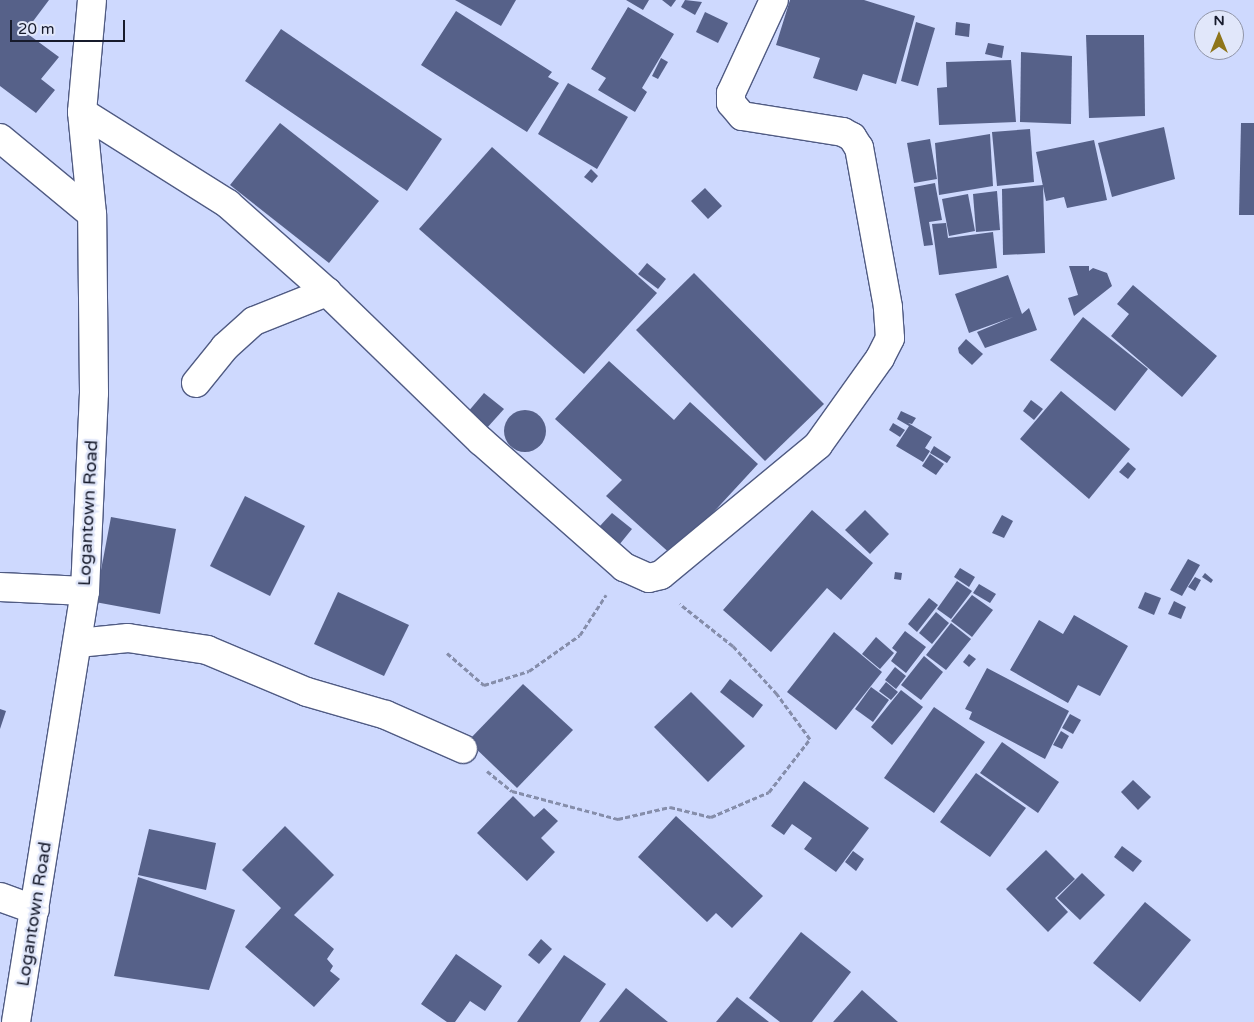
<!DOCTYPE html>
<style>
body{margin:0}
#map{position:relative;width:1254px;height:1022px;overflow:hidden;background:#ced9fe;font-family:"Varela Round",sans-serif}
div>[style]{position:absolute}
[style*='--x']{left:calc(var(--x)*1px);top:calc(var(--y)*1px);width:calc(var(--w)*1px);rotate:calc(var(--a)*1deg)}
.building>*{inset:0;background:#566189}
.round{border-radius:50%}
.path>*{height:3px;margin-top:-1.5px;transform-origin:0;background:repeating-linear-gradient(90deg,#858daa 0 5px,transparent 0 7.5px)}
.roads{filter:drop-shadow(1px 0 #505b83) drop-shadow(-1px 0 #505b83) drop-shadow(0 1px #505b83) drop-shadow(0 -1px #505b83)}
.street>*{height:28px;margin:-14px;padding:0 14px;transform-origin:14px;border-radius:14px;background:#fff}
.secondary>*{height:28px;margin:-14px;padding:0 14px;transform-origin:14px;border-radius:14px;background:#fff}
span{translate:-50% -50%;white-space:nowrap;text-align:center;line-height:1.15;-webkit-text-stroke:5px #e1e7fa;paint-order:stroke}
.street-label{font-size:18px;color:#171b2c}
.north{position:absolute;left:1194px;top:10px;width:50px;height:50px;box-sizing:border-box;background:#e1e7fa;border:1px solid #9095a8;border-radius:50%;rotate:0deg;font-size:14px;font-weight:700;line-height:20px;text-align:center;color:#171b2c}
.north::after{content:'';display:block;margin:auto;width:18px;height:22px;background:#8e751a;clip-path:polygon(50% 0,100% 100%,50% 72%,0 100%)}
.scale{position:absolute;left:10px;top:20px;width:115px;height:22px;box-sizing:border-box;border:2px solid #171b2c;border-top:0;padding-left:6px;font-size:15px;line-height:18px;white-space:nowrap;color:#171b2c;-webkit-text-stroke:4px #e1e7fa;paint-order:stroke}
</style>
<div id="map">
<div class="building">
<i style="clip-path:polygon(0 0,49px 0,25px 32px,59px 57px,41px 79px,55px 90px,36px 113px,0 86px)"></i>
<i style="clip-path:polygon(455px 0,516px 0,501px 26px)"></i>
<i style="clip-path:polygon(626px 0,649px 0,643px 10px)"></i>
<i style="clip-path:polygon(662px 0,676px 0,671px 7px)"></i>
<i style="clip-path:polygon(685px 0,702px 2px,695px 15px,681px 7px)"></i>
<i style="clip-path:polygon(790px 0,864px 0,915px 16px,896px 84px,863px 74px,857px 91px,813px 78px,820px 58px,776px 45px)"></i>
<i style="clip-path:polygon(628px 7px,674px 34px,642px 88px,647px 92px,635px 112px,598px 90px,606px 78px,591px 69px)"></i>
<i style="clip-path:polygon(456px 11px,552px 72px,548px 77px,559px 83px,527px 132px,421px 65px)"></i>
<i style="clip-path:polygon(705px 12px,728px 23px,718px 43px,696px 32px)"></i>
<i style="clip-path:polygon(916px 22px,935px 28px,918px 86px,901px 81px)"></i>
<i style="clip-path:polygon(956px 22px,970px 24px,969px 37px,955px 35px)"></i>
<i style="clip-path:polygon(281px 29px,442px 139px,407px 191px,245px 81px)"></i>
<i style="clip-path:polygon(1086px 35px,1144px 35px,1145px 116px,1089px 118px)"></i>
<i style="clip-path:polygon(988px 43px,1004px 46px,1002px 58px,985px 54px)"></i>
<i style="clip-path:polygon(1021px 52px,1072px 56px,1071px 124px,1020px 122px)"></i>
<i style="clip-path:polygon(661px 58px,668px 62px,658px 79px,652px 76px)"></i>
<i style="clip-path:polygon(1011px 60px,1016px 122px,939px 125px,937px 88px,947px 87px,946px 62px)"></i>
<i style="clip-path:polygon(568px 83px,628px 117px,597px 169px,538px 134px)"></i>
<i style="clip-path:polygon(280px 123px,379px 201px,329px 263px,230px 185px)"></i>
<i style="clip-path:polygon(1241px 123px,1254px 123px,1254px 215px,1239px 215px)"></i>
<i style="clip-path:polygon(1164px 127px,1175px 179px,1112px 197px,1098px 143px)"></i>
<i style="clip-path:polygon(1030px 129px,1034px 182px,997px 186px,992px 132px)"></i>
<i style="clip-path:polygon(990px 134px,993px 186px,939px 195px,935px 143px)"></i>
<i style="clip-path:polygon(930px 139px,937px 179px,914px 183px,907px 143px)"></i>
<i style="clip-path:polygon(1094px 140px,1107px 200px,1067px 208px,1064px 197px,1046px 201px,1036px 152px)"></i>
<i style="clip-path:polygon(492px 147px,657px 293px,584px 374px,419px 229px)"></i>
<i style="clip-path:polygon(591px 169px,598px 176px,592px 183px,584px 177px)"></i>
<i style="clip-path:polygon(935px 183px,942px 220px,929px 222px,933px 245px,924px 246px,914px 187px)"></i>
<i style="clip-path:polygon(1043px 185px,1045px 253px,1003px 255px,1002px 189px)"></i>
<i style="clip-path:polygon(705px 188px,722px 206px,708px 219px,691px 201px)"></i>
<i style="clip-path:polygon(997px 191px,1000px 230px,976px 232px,973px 194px)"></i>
<i style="clip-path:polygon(968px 194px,975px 231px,949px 236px,942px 199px)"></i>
<i style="clip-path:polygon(946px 223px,948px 238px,993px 232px,997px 268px,939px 275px,932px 224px)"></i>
<i style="clip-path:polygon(647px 263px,666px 279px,658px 289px,638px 274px)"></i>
<i style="clip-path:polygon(1069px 266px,1089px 266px,1089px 271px,1093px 268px,1107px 273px,1112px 286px,1074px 316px,1068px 298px,1078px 295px)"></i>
<i style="clip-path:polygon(694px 273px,824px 404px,765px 461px,636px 330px)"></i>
<i style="clip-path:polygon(1008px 275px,1022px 314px,1029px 308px,1037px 330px,985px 348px,977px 332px,1013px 317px,969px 333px,955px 294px)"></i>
<i style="clip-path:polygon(1133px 285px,1217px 356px,1182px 397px,1111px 336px,1129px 314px,1117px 304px)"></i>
<i style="clip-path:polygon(1083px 317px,1148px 369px,1115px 411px,1050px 360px)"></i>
<i style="clip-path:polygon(966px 339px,983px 354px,972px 365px,959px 353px,958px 348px)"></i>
<i style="clip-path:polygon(609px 361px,674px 420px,690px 402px,758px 464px,673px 556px,606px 496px,622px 480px,555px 419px)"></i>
<i style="clip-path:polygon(1061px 391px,1130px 449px,1089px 499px,1020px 439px)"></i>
<i style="clip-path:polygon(484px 393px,504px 409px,486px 429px,467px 413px)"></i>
<i style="clip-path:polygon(1031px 400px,1043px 409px,1034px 420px,1023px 411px)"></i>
<i class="round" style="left:504px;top:410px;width:42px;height:42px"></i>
<i style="clip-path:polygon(901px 411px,916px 418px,912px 424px,908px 423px,932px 437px,925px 448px,930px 451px,923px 462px,896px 446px,909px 426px,897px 419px)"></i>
<i style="clip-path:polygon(893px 423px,905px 430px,900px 437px,889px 430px)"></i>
<i style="clip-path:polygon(934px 446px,951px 457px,947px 463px,930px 453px)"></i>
<i style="clip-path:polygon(930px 454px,944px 464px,936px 475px,922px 466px)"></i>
<i style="clip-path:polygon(1128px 462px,1136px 469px,1128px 479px,1119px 472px)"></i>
<i style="clip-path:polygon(245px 496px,305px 526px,270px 596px,210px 566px)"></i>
<i style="clip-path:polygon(812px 510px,873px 563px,841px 600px,827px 588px,771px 652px,723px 610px)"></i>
<i style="clip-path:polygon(865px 510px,889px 534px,870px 554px,845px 530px)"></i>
<i style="clip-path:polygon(612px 513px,632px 529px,619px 545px,599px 527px)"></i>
<i style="clip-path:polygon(1002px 515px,1013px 521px,1004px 538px,992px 533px)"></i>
<i style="clip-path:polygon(111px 517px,176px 529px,160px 614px,95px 602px)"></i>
<i style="clip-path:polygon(1188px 559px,1200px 565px,1182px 596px,1170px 590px)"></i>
<i style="clip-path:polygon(960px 568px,975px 577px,969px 587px,954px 577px)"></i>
<i style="clip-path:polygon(895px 572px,902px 573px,901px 580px,894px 579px)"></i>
<i style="clip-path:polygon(1205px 573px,1213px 580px,1211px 583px,1202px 577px)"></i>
<i style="clip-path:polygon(1195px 577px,1201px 580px,1195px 591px,1188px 587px)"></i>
<i style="clip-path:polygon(957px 581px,972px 591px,951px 619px,937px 609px)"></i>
<i style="clip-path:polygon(979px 584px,996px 594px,990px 603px,973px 593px)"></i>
<i style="clip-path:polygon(338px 592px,409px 625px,384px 676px,314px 644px)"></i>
<i style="clip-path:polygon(1145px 592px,1161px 598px,1154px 615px,1138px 608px)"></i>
<i style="clip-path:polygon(972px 595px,993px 610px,972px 637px,951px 621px)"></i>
<i style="clip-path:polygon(929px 598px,938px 605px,917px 632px,908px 624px)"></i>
<i style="clip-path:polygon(1174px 601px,1186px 607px,1181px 619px,1168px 614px)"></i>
<i style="clip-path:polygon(936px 612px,949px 623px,932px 644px,919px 633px)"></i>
<i style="clip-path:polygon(1074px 615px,1128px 646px,1100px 696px,1078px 685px,1068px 703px,1010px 670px,1039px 620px,1063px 634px)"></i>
<i style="clip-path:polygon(951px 623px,971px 639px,946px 670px,926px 655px)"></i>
<i style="clip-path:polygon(905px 631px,926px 647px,906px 673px,891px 661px,897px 652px,892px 648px)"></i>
<i style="clip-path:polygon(834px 632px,882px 672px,836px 730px,787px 692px)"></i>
<i style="clip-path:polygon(876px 637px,894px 653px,880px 669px,862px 654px)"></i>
<i style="clip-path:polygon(969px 654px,976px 659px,969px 667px,963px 662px)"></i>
<i style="clip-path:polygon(924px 656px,943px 672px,921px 700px,901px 685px)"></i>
<i style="clip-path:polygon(895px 667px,906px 676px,896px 689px,885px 680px)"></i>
<i style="clip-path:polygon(987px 668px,1069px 711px,1045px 759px,969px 719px,972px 712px,965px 709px)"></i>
<i style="clip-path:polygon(730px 679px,763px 705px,753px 718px,720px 692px)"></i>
<i style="clip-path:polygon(886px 682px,898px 692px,891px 700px,879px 691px)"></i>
<i style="clip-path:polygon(523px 684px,573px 730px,517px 788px,468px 741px)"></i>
<i style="clip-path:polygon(871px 687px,889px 700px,873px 722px,855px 709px)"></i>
<i style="clip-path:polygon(901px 690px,923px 707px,892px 745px,871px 727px)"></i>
<i style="clip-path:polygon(691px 692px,745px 746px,708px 782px,654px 727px)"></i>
<i style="clip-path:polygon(934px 707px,985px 742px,934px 813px,884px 778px)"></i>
<i style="clip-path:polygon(0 709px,6px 711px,0 729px)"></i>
<i style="clip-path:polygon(1070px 714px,1081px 720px,1073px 734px,1062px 728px)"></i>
<i style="clip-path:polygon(1061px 731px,1069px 736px,1062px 749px,1053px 745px)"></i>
<i style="clip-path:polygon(1002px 742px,1059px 782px,1038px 813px,980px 773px)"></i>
<i style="clip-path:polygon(976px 773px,1026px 808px,990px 857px,940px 822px)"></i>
<i style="clip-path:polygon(1133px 780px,1151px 797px,1138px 810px,1121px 792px)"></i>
<i style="clip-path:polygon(804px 781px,869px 828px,836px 872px,804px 849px,812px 838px,792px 824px,784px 835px,771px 826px)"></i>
<i style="clip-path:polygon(513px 796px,534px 817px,544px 808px,558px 821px,541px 838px,555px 852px,527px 881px,477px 833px)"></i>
<i style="clip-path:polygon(676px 816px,763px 896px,732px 928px,716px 913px,707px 922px,638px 857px)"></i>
<i style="clip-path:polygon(285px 826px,334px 875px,294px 915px,334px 949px,327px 959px,333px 966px,330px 971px,340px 979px,314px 1007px,245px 947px,281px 908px,242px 870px)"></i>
<i style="clip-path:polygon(149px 829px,216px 843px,206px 890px,138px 875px)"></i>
<i style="clip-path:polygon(1122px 846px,1142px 861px,1133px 872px,1114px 857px)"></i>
<i style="clip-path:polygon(1046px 850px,1075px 879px,1055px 898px,1068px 912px,1048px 932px,1006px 889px)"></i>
<i style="clip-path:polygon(853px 851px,864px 859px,856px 871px,845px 862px)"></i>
<i style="clip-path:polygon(1082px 873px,1105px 895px,1080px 920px,1057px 898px)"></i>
<i style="clip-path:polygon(138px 877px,235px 910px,209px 990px,114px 976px)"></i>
<i style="clip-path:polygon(1145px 902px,1191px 940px,1140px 1002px,1093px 963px)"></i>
<i style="clip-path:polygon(801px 932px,851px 972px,812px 1022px,780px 1022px,749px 998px)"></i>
<i style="clip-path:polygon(541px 939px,552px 949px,539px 964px,528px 955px)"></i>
<i style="clip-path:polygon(456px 954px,502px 986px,485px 1011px,470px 1001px,455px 1022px,447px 1022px,421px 1004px)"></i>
<i style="clip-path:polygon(564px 955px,606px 984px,580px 1022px,517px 1022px)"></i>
<i style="clip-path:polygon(626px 988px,668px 1022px,599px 1022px)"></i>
<i style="clip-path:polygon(862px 990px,898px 1022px,833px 1022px)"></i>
<i style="clip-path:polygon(737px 997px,769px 1022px,716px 1022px)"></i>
</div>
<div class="path">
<i style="--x:447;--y:653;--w:49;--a:40.9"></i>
<i style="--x:484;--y:685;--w:47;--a:-17.3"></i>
<i style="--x:529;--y:671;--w:62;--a:-35.2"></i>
<i style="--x:580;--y:635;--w:48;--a:-57"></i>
<i style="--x:487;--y:771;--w:32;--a:39"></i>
<i style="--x:512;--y:791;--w:110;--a:14.8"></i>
<i style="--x:618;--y:819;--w:53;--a:-13"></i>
<i style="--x:670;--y:807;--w:42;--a:13.7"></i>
<i style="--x:711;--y:817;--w:63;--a:-23.3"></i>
<i style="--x:769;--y:792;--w:67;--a:-52.3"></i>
<i style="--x:810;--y:739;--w:56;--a:-126.3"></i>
<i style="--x:777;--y:694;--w:65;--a:-132.5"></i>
<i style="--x:733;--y:646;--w:68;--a:-141.6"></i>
</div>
<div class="roads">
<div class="street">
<i style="--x:82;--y:112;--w:173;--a:32.2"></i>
<i style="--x:228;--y:204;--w:132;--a:41.6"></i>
<i style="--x:327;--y:292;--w:214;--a:44.1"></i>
<i style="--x:481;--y:441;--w:191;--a:41.4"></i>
<i style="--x:624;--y:567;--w:27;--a:24"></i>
<i style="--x:649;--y:578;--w:12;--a:-14"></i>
<i style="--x:661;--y:575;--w:204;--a:-39.6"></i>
<i style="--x:818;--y:445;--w:107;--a:-54.5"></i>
<i style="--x:880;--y:358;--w:22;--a:-63"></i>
<i style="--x:890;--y:338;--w:31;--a:-94"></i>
<i style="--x:888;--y:307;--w:162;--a:-100.3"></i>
<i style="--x:859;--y:148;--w:13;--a:-122"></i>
<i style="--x:852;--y:137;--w:10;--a:-151"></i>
<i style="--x:843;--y:132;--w:102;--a:-171"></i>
<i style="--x:742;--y:116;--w:17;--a:-130"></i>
<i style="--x:731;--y:103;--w:10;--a:-90"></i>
<i style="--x:731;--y:93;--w:102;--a:-65.2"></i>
<i style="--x:0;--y:138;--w:119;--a:39.6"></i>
<i style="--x:196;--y:383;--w:46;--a:-51.1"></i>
<i style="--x:225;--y:347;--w:39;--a:-42"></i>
<i style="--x:254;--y:321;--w:79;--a:-21.7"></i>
<i style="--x:0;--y:587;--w:85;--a:2.7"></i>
<i style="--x:78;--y:643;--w:50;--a:-5.7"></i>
<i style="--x:128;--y:638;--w:80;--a:8.6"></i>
<i style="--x:207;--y:650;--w:108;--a:22.8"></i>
<i style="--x:307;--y:692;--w:82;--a:16.2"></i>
<i style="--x:386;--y:715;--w:84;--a:23.8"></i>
<i style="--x:0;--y:897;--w:37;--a:20"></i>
</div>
<div class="secondary">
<i style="--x:16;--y:1022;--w:436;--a:-80.9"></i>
<i style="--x:85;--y:591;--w:198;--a:-87.4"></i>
<i style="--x:94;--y:393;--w:179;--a:-90.6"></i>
<i style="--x:92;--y:214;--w:102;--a:-95.6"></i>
<i style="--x:82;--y:112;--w:112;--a:-84.9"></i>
</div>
</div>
<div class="street-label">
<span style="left:88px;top:513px;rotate:-87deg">Logantown Road</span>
<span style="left:34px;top:914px;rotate:-81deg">Logantown Road</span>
</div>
<div class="north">N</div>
<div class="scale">20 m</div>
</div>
